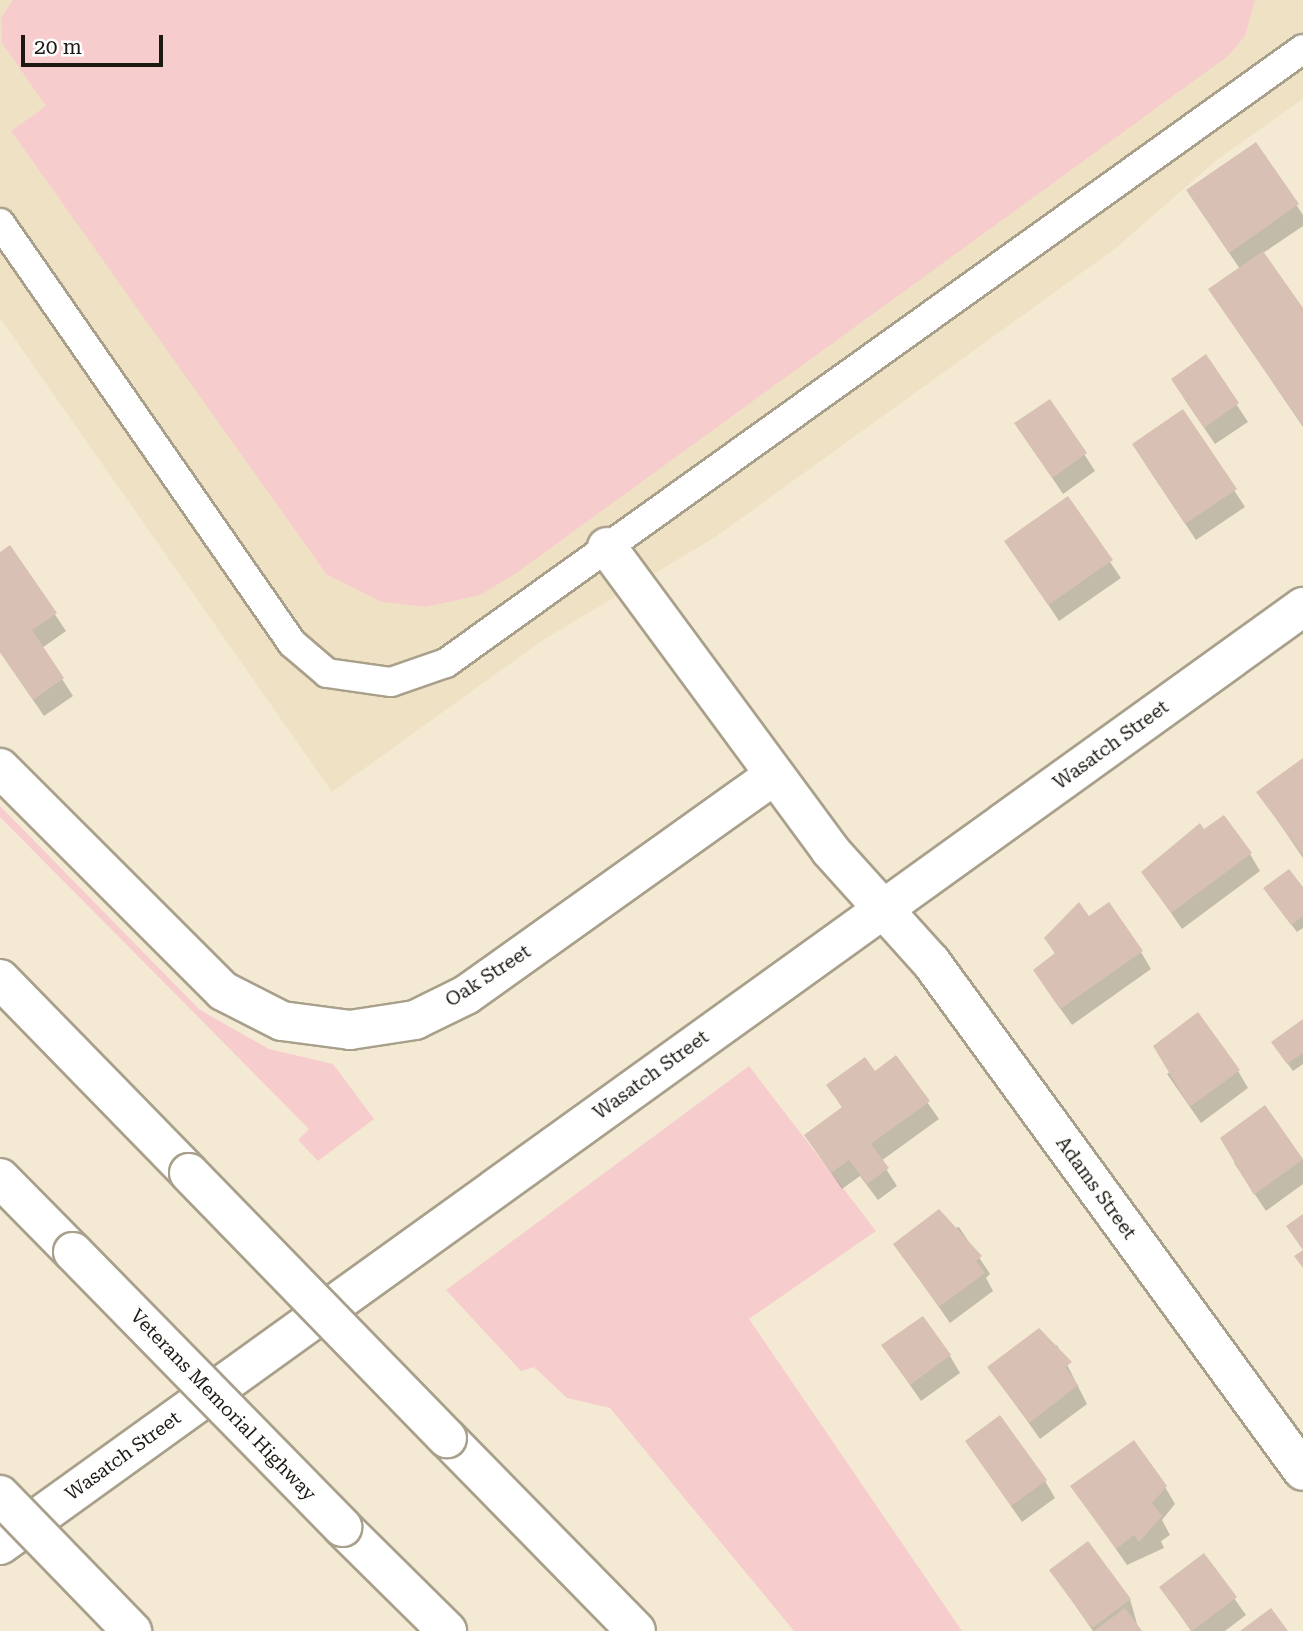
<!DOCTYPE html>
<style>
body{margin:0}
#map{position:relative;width:1303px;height:1631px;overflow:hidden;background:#f4ead4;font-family:"Roboto Serif",serif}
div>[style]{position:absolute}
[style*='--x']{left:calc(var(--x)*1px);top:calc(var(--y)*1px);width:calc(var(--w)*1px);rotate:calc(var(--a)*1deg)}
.built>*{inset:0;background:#efe2c4}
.green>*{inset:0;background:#f7cccd}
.shadow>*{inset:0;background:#0003}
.building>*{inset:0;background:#d8c1b4}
.roads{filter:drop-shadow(2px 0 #a9a08b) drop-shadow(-2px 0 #a9a08b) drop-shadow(0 2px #a9a08b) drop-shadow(0 -2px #a9a08b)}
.lane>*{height:28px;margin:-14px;padding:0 14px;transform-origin:14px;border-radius:14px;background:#fff}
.street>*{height:38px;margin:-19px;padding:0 19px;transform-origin:19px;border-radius:19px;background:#fff}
.secondary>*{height:38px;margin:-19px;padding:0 19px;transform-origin:19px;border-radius:19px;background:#fff}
.highway>*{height:38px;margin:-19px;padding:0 19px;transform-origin:19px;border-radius:19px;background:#fff}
.bridges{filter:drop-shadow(2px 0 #a9a08b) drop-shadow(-2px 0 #a9a08b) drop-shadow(0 2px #a9a08b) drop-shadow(0 -2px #a9a08b)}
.highway-bridge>*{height:38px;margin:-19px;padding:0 19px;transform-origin:19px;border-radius:19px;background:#fff}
span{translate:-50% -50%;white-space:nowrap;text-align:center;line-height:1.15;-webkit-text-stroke:7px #fff;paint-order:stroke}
.street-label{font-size:19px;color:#1d1912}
.scale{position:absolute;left:21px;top:35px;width:142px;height:32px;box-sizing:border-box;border:4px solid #1d1912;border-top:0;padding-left:9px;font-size:21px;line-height:24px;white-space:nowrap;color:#1d1912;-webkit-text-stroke:5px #fff;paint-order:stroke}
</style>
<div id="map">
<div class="built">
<i style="clip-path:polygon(0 0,1303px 0,1303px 99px,1218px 159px,1116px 248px,714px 538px,543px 640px,332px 792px,0 318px)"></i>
</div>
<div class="green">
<i style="clip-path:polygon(13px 0,1255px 0,1245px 36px,1228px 56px,515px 574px,480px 595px,426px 607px,382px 602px,327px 575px,11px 131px,46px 106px,2px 43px,1px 18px)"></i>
<i style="clip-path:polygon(0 806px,200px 1010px,269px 1049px,333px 1064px,374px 1119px,318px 1161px,298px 1140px,309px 1129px,0 817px)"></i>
<i style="clip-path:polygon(749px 1066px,876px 1231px,749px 1319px,962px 1631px,794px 1631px,610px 1408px,567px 1398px,534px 1367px,521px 1371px,446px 1290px)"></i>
</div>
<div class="shadow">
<i style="clip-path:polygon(1256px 144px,1303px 215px,1303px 226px,1263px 253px,1303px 311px,1303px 427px,1210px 290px,1240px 269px,1198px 207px)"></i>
<i style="clip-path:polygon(1205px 357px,1248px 422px,1215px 444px,1183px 397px)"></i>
<i style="clip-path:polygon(1050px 401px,1095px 471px,1063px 494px,1016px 424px)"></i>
<i style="clip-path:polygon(1183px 412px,1245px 507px,1196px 540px,1144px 462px)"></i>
<i style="clip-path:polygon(1067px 499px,1121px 578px,1059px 621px,1006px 541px)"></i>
<i style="clip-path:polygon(10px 547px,66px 631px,42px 648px,73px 696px,44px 716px,0 652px,0 554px)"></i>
<i style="clip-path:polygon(1303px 762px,1303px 858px,1258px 792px)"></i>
<i style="clip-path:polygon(1250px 854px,1260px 871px,1182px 929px,1143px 872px)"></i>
<i style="clip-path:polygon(1303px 890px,1303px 928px,1297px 932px,1270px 896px)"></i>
<i style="clip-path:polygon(1088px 918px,1141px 952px,1151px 969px,1072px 1025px,1045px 987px,1056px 955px,1046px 939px)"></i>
<i style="clip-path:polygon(1303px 1021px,1303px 1064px,1293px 1071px,1278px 1051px)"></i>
<i style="clip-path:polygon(896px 1058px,939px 1119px,881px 1161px,897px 1186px,878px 1200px,860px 1176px,842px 1189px,806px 1136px,843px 1109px,828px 1085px,874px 1073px)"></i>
<i style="clip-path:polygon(1171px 1071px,1238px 1071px,1248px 1088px,1201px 1123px,1167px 1074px)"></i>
<i style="clip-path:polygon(1265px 1107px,1303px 1160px,1303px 1184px,1266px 1211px,1234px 1163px)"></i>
<i style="clip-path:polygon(959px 1227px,990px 1274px,986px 1278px,993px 1291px,950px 1323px,895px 1244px)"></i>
<i style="clip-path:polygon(1057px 1345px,1087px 1404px,1040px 1439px,989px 1367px)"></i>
<i style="clip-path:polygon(883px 1346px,950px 1356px,960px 1373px,921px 1401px)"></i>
<i style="clip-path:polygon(967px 1442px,1045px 1481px,1055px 1498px,1022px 1522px)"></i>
<i style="clip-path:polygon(1073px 1487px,1165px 1487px,1175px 1504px,1162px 1520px,1170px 1535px,1161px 1541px,1164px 1548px,1127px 1565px)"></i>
<i style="clip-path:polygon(1204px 1556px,1246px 1615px,1225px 1631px,1191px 1631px,1161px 1587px)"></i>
<i style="clip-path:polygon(1051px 1571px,1130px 1599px,1139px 1631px,1093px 1631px)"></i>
</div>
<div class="building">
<i style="clip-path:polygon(1256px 142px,1299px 204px,1229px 253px,1186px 190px)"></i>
<i style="clip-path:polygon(1263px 251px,1303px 308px,1303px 426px,1208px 289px)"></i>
<i style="clip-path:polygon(1206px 354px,1239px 403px,1204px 428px,1171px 379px)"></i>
<i style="clip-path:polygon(1050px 399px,1087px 453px,1052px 478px,1014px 423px)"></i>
<i style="clip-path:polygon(1183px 409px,1237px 489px,1185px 524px,1132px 444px)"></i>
<i style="clip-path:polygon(1068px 496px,1113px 560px,1048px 605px,1004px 541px)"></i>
<i style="clip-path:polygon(10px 545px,57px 613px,32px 630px,64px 678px,33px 700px,0 652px,0 552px)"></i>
<i style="clip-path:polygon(1303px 758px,1303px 855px,1256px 792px)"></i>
<i style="clip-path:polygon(1224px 815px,1252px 853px,1171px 913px,1141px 872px,1200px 823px,1204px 829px)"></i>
<i style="clip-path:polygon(1289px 869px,1303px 887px,1303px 916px,1291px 925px,1263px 888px)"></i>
<i style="clip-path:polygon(1079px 902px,1089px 916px,1109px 902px,1143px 951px,1060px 1009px,1033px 970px,1055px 953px,1044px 938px)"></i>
<i style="clip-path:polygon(1198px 1012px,1240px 1070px,1190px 1107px,1153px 1046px)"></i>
<i style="clip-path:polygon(1303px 1019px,1303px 1053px,1287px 1064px,1271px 1042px)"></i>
<i style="clip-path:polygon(896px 1055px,930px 1101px,871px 1144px,889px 1168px,867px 1184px,849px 1160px,831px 1173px,804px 1135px,842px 1107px,826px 1085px,865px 1057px,875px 1071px)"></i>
<i style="clip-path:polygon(1265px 1105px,1303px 1159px,1254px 1195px,1220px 1138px)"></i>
<i style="clip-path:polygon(939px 1209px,982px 1256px,976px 1261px,985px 1273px,939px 1307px,893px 1244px)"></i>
<i style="clip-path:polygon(1303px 1214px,1303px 1268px,1294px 1256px,1303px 1250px,1286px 1226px)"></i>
<i style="clip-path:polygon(923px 1316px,951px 1355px,910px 1385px,881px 1345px)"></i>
<i style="clip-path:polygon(1039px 1328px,1072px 1362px,1065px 1367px,1078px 1385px,1029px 1423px,987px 1367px)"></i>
<i style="clip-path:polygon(1000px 1415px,1047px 1480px,1011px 1506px,965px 1441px)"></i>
<i style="clip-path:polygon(1134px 1440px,1167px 1486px,1152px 1503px,1162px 1516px,1139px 1542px,1134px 1535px,1116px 1549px,1070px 1486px)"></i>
<i style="clip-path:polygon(1088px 1541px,1131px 1599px,1092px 1628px,1049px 1570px)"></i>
<i style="clip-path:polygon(1204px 1553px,1237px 1597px,1192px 1631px,1159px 1587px)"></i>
<i style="clip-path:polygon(1125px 1608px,1142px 1631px,1094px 1631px)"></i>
<i style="clip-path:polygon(1271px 1608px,1288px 1631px,1240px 1631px)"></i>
</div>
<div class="roads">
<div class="lane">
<i style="--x:0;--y:223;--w:512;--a:55.19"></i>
<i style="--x:292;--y:643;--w:46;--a:40.6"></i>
<i style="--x:327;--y:673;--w:65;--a:8"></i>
<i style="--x:391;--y:682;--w:58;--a:-19.1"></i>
<i style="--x:446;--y:663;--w:1054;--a:-35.62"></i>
</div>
<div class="street">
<i style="--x:607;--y:547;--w:376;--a:53.6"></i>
<i style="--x:830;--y:850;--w:151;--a:48"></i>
<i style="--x:931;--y:962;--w:630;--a:53.84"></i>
<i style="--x:0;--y:768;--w:315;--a:45"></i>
<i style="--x:223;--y:991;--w:66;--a:27"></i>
<i style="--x:282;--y:1021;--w:69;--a:7.5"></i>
<i style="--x:350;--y:1030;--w:66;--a:-8.7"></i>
<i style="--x:415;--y:1020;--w:57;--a:-26.1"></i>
<i style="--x:466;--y:995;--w:379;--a:-35.5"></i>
</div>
<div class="secondary">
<i style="--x:0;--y:1545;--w:1606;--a:-35.75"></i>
</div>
<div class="highway">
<i style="--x:0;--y:979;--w:271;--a:45.7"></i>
<i style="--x:0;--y:1178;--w:104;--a:45.4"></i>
<i style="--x:447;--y:1438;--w:270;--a:45.6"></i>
<i style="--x:342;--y:1527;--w:148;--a:44.7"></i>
</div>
</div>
<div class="bridges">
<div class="highway-bridge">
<i style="--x:189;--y:1173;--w:370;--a:45.8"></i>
<i style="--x:73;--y:1252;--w:385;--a:45.6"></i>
<i style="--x:0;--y:1495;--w:190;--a:45.9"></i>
</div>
</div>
<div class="street-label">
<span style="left:1111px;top:745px;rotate:-36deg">Wasatch Street</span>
<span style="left:488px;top:976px;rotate:-33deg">Oak Street</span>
<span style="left:651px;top:1075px;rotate:-36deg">Wasatch Street</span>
<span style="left:1096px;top:1188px;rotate:54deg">Adams Street</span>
<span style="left:223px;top:1405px;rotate:46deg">Veterans Memorial Highway</span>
<span style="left:123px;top:1456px;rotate:-36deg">Wasatch Street</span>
</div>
<div class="scale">20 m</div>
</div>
